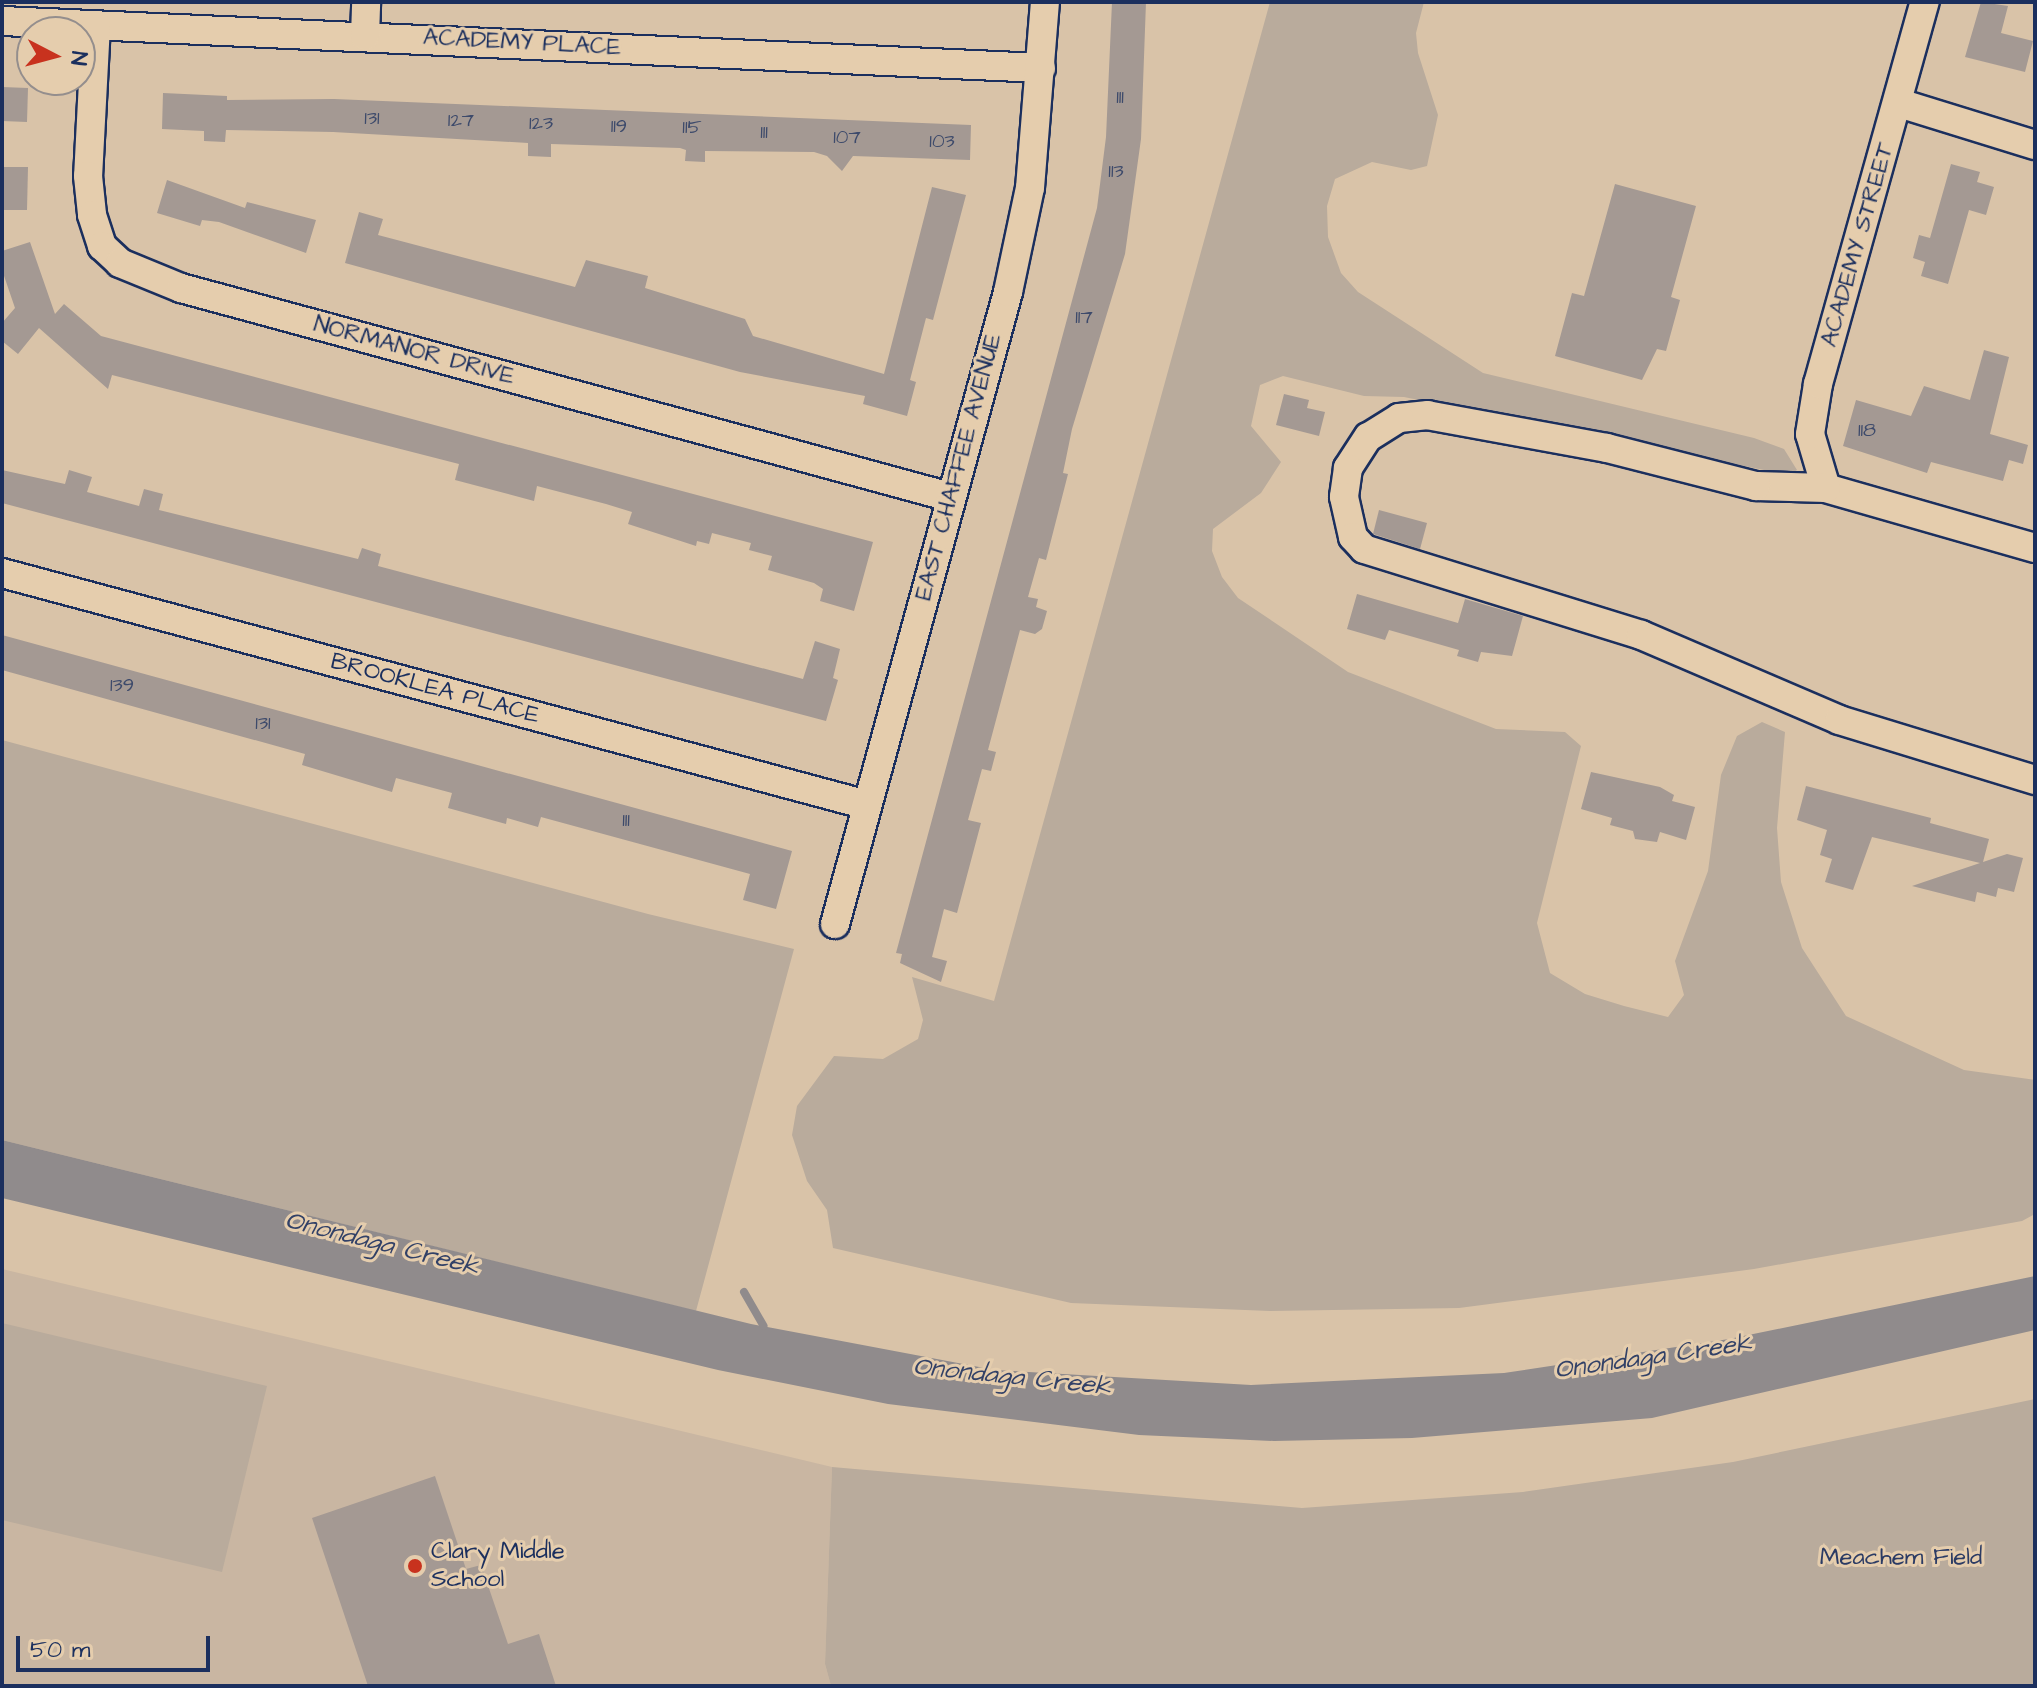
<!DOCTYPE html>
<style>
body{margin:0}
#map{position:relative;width:2037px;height:1688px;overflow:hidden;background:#d9c3a8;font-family:"Architects Daughter",sans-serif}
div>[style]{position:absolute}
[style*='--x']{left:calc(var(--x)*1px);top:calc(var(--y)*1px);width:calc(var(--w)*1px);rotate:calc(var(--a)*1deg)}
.built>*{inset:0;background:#c9b6a2}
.green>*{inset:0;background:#b9ab9c}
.water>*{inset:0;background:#908b8c}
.stream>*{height:8px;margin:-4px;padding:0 4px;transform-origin:4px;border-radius:4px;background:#908b8c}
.building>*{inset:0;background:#a49993}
.roads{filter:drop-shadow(2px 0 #1b2f5e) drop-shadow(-2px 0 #1b2f5e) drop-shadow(0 2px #1b2f5e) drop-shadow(0 -2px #1b2f5e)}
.minor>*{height:28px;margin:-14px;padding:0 14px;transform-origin:14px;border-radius:14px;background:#e5cdad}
.dots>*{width:22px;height:22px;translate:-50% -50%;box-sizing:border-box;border:4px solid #e5cdad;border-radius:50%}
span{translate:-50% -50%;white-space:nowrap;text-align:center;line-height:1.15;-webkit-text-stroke:6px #e5cdad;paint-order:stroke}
.number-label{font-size:20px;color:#3d4a6b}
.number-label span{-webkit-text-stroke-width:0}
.street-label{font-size:24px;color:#1b2f5e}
.poi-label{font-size:24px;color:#1b2f5e}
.left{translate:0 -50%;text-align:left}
.park-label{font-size:24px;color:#2b3b64}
.water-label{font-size:26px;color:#324167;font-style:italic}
.frame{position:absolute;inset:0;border:4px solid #1b2f5e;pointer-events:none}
.north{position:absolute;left:16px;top:16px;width:80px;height:80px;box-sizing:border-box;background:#e5cdad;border:2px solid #948e8d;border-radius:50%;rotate:96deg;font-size:22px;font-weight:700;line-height:32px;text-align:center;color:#1b2f5e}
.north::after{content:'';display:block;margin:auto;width:28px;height:36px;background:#c8321e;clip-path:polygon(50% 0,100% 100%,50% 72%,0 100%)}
.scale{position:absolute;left:16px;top:1636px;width:194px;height:36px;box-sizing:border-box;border:4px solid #1b2f5e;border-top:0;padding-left:10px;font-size:24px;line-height:28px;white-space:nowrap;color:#1b2f5e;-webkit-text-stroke:6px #e5cdad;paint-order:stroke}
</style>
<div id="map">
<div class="built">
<i style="clip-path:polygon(2px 1269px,832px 1467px,825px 1664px,831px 1686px,2px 1686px)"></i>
</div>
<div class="green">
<i style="clip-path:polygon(1270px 2px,1424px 2px,1416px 33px,1418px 53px,1438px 115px,1427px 166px,1411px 170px,1372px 162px,1335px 179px,1327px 206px,1328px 237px,1341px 273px,1358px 292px,1483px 373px,1754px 438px,1784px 449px,1797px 470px,1789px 475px,1404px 397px,1364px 396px,1283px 376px,1260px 385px,1251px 426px,1281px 462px,1261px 493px,1213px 529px,1212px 551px,1222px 577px,1238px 598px,1348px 672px,1496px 729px,1565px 732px,1581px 746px,1537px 923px,1550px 973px,1585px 994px,1624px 1006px,1668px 1017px,1684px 995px,1675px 961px,1708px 871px,1721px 775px,1737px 736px,1762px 722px,1785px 732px,1777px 828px,1781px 882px,1802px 948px,1846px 1016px,1964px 1070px,2035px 1080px,2035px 1214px,2022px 1221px,1754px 1269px,1459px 1308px,1270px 1311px,1071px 1303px,833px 1248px,827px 1210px,807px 1181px,792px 1135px,797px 1106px,834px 1056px,883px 1059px,918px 1039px,923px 1020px,912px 977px,994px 1001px)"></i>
<i style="clip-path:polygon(2px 740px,648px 914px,794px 949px,696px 1311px,2px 1140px)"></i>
<i style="clip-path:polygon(2px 1323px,267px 1386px,222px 1572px,2px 1520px)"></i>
<i style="clip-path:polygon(2035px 1399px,2035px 1686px,831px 1686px,825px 1664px,832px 1467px,1302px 1508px,1523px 1492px,1733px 1462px)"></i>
</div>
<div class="water">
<i style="clip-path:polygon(2px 1140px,751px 1324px,995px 1370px,1251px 1385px,1504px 1373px,1729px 1339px,2035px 1276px,2035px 1330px,1652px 1418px,1412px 1438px,1274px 1441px,1139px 1435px,888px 1404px,718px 1370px,2px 1198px)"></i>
</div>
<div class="stream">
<i style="--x:744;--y:1292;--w:39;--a:60"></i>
</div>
<div class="building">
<i style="clip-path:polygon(1112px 2px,1146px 2px,1141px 139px,1125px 254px,1072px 429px,1063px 473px,1068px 474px,1046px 560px,1039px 558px,1028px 597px,1038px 599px,1036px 607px,1047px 611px,1042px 629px,1035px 634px,1020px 630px,988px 750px,996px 752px,991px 771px,982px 769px,968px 820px,981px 823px,957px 913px,944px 909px,932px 957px,947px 961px,941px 982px,900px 963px,902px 954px,896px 953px,1097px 208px,1106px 137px)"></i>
<i style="clip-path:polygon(1981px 2px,2008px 6px,2001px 33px,2033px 41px,2025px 72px,1965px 57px)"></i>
<i style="clip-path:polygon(2px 87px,28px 88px,27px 122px,2px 121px)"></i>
<i style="clip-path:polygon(163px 93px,227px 96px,227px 100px,334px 99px,971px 125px,970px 160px,853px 156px,842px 171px,827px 156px,814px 152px,705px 151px,705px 162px,685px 161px,686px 150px,680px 148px,551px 144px,551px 157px,528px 156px,528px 143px,333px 132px,226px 130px,225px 142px,204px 141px,204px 131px,162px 129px)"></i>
<i style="clip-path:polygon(1951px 164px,1980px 172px,1977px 182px,1994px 187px,1986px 215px,1969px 210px,1948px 284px,1921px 276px,1925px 262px,1913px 258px,1919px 235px,1930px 238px)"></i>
<i style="clip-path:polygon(2px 167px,28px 167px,27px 210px,2px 210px)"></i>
<i style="clip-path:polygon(167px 180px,245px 208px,247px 202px,316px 220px,306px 253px,219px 222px,202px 220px,200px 226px,157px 213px)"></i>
<i style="clip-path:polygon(1615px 184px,1696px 206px,1671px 297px,1680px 300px,1666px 351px,1657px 349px,1642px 380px,1555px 356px,1572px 293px,1584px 296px)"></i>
<i style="clip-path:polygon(932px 187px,966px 195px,933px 320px,926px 318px,910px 380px,916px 382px,907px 416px,863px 404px,865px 396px,740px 372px,345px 263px,359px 212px,383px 219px,378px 235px,575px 287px,586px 260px,648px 276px,645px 288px,745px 319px,753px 336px,884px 374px)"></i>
<i style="clip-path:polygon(30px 242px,55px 314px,64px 304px,101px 336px,873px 542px,854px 611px,820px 601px,823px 589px,814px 583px,768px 570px,772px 556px,749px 550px,751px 543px,712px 533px,709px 544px,697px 541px,696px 546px,628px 524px,632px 512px,606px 504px,537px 486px,534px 501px,455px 480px,459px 464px,112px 375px,108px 389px,39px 328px,18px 354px,2px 341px,2px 323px,15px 308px,2px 270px,2px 251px)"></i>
<i style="clip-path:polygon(1984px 350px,2009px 357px,1990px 434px,2028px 445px,2023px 464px,2009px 460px,2003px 481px,1931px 462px,1927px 473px,1843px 446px,1856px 400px,1911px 416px,1924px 386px,1970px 400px)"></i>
<i style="clip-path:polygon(1284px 394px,1309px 400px,1307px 408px,1325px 412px,1319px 436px,1276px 425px)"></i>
<i style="clip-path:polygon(2px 470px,65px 484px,69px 470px,92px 477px,87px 492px,139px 506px,144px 489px,163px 494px,159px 510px,358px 559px,362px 548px,381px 554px,378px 566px,803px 679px,815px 641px,840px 649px,833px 678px,838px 680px,826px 721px,2px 503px)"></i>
<i style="clip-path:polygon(1379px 510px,1427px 523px,1420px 549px,1373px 534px)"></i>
<i style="clip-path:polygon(1357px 594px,1458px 623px,1465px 599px,1523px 616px,1512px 656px,1481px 652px,1478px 662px,1457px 656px,1459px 650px,1389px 630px,1385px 640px,1347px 629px)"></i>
<i style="clip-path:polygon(2px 635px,792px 851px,776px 909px,743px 900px,750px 874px,541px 817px,538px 827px,507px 818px,506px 824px,448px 808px,452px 793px,396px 778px,392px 792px,302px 765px,305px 754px,2px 670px)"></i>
<i style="clip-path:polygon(1591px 772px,1660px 787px,1674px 795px,1672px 801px,1695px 807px,1686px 840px,1660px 832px,1657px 842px,1635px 839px,1633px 831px,1610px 825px,1612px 818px,1581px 809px)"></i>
<i style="clip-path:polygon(1806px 786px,1931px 818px,1930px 823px,1989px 839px,1983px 862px,2007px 854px,2023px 858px,2014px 892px,1998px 888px,1996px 897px,1977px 892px,1975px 902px,1912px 886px,1980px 863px,1872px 837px,1853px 890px,1825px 882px,1832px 859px,1820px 855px,1827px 830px,1797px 820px)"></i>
<i style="clip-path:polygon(435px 1476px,466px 1569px,481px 1565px,508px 1644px,539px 1634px,556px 1686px,368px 1686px,312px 1518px)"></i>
</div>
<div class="roads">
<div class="minor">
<i style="--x:2;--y:21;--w:1040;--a:2.59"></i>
<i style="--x:96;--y:25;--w:151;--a:93"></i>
<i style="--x:88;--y:176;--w:39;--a:84"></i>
<i style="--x:92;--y:215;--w:33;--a:72"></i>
<i style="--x:102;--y:246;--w:25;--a:43"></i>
<i style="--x:120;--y:263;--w:66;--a:22.3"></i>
<i style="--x:181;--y:288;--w:797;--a:15.2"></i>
<i style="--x:365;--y:36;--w:34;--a:-88"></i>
<i style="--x:1899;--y:103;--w:142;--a:17.2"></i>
<i style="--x:1826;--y:488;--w:56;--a:-106.5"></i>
<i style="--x:1810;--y:434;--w:51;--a:-80.9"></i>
<i style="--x:1818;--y:384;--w:397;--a:-74.4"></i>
<i style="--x:2035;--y:548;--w:217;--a:-164"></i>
<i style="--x:1826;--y:488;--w:70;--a:-178.4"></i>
<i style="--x:1756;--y:486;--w:154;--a:-165.7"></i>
<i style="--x:1607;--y:448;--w:182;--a:-169.6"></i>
<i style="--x:1428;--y:415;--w:29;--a:174"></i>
<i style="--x:1399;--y:418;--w:36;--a:148"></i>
<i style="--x:1368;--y:437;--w:37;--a:123"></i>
<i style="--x:1348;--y:468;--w:29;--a:98"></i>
<i style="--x:1344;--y:497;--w:41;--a:77.3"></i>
<i style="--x:1353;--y:537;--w:16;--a:47"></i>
<i style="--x:1364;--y:549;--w:290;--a:17.2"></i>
<i style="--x:1641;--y:635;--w:215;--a:23.2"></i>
<i style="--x:1839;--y:720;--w:205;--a:17"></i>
<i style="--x:2;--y:573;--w:896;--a:15.01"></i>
<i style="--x:835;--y:924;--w:655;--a:-74.69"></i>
<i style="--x:1008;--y:292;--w:106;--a:-78.1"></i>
<i style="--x:1030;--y:188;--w:187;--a:-85.4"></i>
</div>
</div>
<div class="dots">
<i style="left:415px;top:1566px;background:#c8321e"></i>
</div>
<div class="number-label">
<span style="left:1120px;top:97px">111</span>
<span style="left:372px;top:118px">131</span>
<span style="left:461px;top:120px">127</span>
<span style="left:541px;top:123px">123</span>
<span style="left:619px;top:126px">119</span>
<span style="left:692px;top:127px">115</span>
<span style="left:764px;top:132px">111</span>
<span style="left:847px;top:137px">107</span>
<span style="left:942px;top:141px">103</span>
<span style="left:1116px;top:171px">113</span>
<span style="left:1084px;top:317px">117</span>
<span style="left:1867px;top:430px">118</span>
<span style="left:122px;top:685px">139</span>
<span style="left:263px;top:723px">131</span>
<span style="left:626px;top:820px">111</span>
</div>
<div class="street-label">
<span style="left:522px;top:43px;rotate:3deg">ACADEMY PLACE</span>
<span style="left:1858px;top:245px;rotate:-74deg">ACADEMY STREET</span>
<span style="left:414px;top:351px;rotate:15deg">NORMANOR DRIVE</span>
<span style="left:959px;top:467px;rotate:-75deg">EAST CHAFFEE AVENUE</span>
<span style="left:435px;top:689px;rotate:15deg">BROOKLEA PLACE</span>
</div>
<div class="poi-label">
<span class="left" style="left:431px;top:1566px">Clary Middle<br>School</span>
</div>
<div class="park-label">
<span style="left:1901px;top:1558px">Meachem Field</span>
</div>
<div class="water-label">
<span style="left:382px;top:1244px;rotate:14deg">Onondaga Creek</span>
<span style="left:1653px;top:1357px;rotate:-8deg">Onondaga Creek</span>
<span style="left:1012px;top:1377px;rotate:6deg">Onondaga Creek</span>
</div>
<div class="frame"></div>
<div class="north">N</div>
<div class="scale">50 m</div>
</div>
